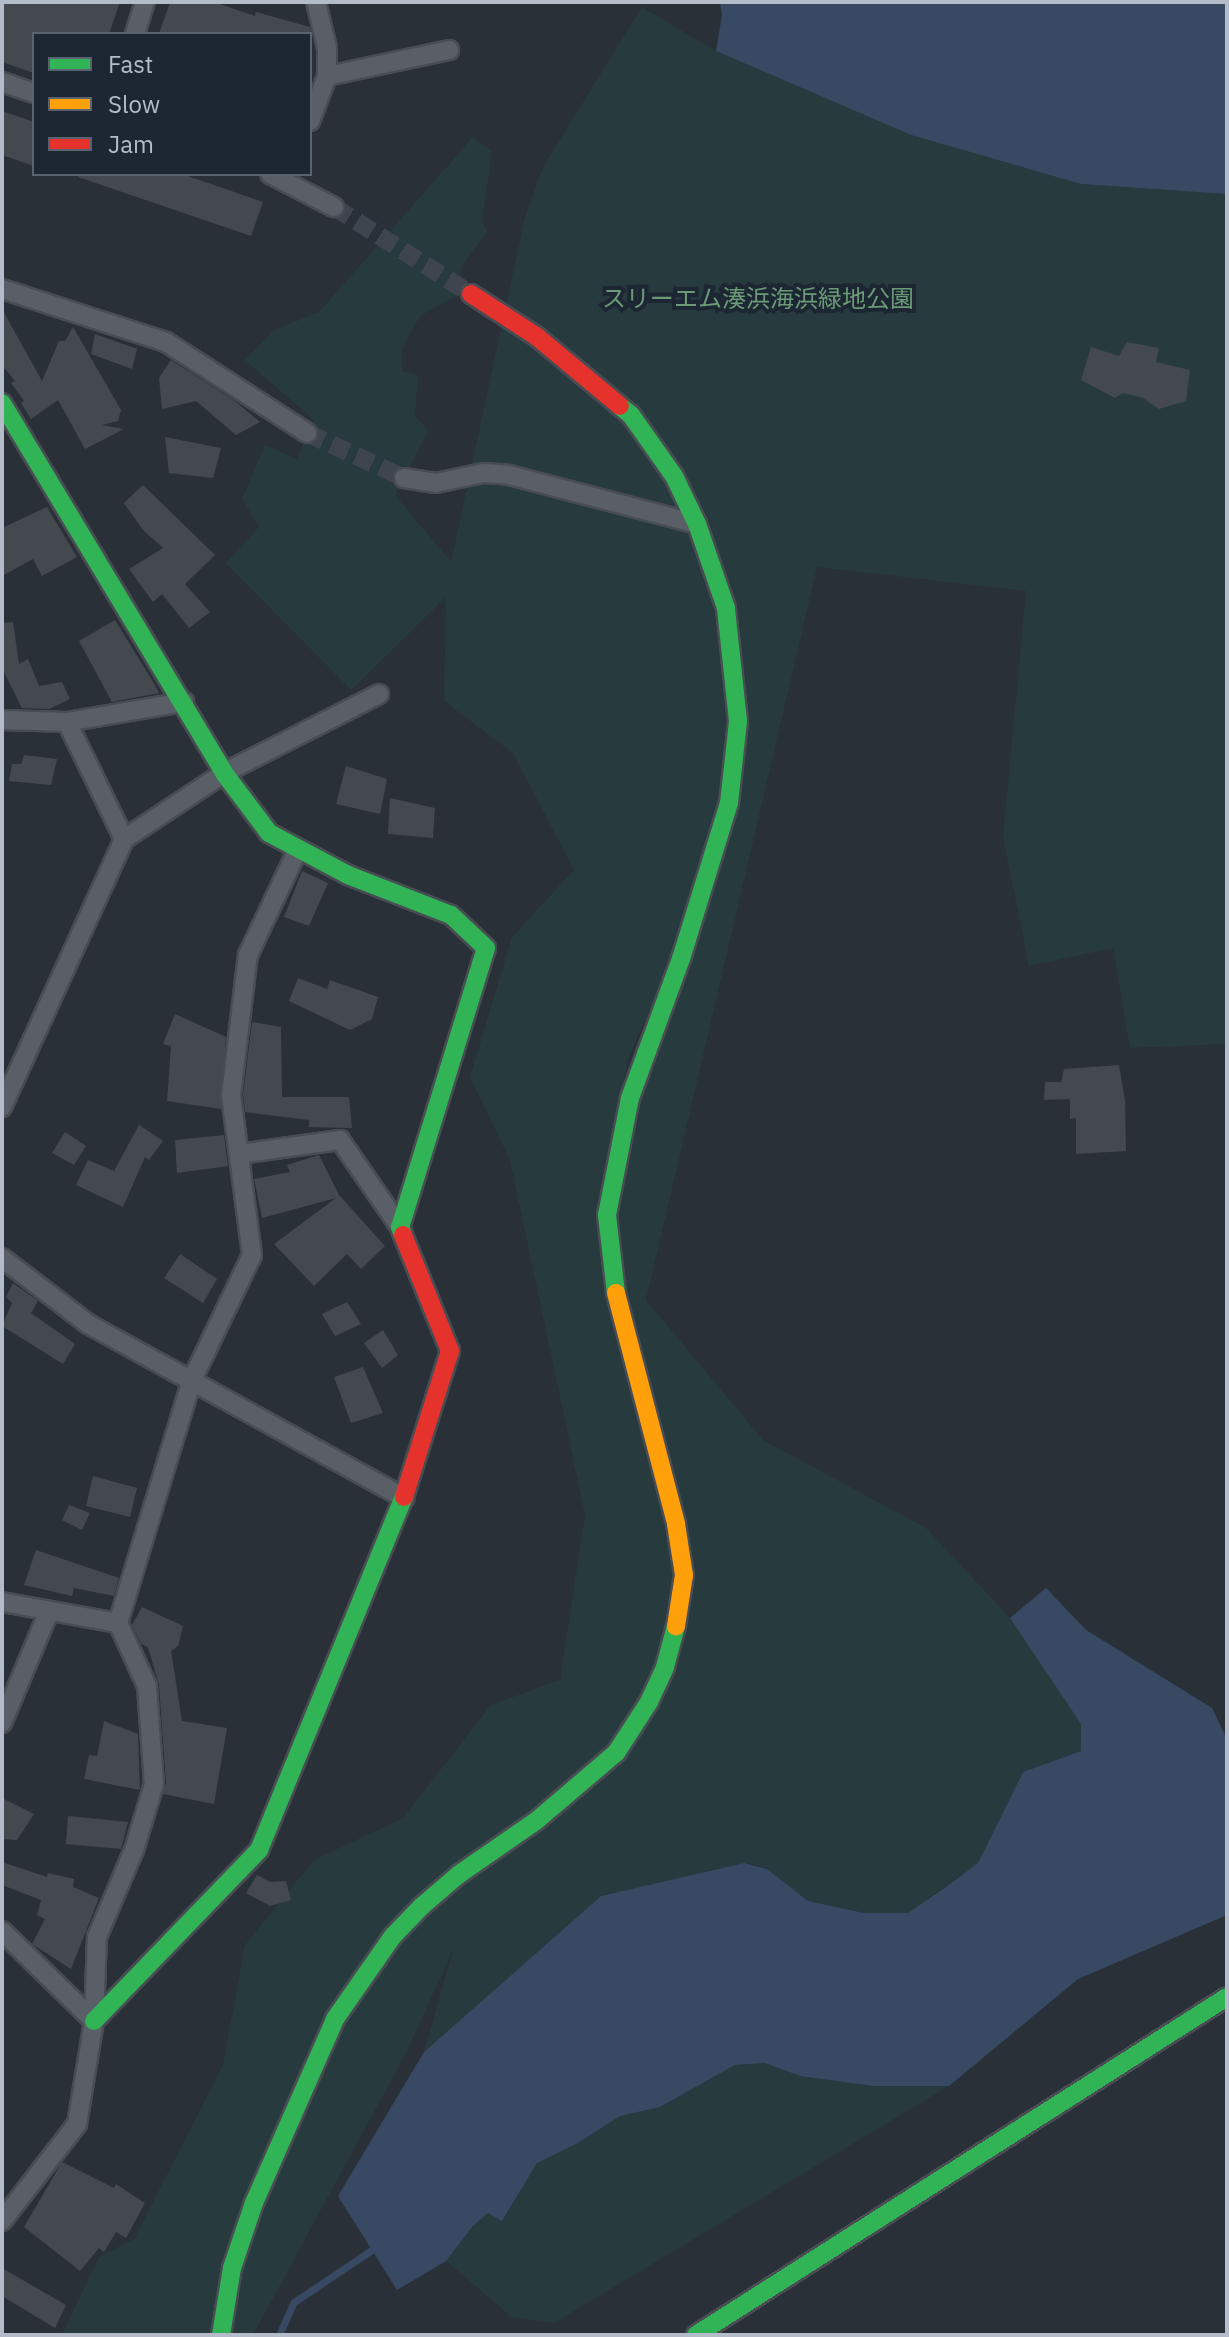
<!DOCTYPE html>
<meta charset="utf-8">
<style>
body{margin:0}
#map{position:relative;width:1229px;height:2337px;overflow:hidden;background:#2a3038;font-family:"IBM Plex Sans","Noto Sans JP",sans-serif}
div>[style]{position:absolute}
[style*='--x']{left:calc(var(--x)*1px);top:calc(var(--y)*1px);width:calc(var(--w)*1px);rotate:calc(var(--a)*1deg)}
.green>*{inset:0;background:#273a3e}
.water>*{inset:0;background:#384963}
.stream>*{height:7px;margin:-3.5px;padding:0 3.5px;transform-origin:3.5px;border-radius:3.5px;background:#384963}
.building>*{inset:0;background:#444950}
.street-tunnel>*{height:18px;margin-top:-9px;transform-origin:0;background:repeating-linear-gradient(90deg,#3f454e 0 18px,transparent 0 27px)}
.roads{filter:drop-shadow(2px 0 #484c53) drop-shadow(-2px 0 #484c53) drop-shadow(0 2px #484c53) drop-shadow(0 -2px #484c53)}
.street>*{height:18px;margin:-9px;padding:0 9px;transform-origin:9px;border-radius:9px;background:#5a5e66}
.fast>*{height:18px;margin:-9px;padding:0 9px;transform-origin:9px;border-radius:9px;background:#30b455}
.slow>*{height:18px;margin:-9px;padding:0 9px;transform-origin:9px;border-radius:9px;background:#ff9f0a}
.jam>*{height:18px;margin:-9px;padding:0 9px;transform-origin:9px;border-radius:9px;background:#e5322d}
span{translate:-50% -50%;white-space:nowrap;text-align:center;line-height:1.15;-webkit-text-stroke:8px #1d2633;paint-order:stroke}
.park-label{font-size:24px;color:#6b9a76}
.frame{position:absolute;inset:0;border:4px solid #b4bcc9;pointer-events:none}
.legend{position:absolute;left:32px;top:32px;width:280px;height:144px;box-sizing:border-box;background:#1d2633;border:2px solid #59626f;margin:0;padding:10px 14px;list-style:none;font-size:24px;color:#b4bcc9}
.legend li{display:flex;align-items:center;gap:16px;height:40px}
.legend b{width:40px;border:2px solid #59626f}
</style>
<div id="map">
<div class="green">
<i style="clip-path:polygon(evenodd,642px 7px,716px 51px,911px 135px,1081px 184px,1227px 194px,1227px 1044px,1130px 1048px,1113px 948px,1029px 966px,1003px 837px,1026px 591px,817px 567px,646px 1300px,763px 1440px,926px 1528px,1010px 1618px,1081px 1724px,1081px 1751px,1023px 1772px,978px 1863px,908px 1913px,864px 1913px,808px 1901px,764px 1867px,744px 1863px,601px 1896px,424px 2052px,453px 1950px,406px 2053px,253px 2335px,62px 2335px,99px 2257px,134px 2239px,223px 2065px,245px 1945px,314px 1860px,403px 1818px,491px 1705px,560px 1680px,585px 1515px,510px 1160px,470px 1077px,512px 937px,574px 870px,513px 753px,444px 701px,446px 597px,351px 690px,226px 563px,259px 527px,242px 499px,265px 445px,297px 459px,314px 420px,245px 360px,274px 330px,319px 312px,473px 137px,492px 151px,482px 221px,487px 232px,463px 264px,455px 297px,420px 316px,402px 349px,402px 371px,418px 375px,415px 415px,428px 431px,395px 495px,451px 562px,525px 217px,543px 167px,642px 7px,682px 937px,601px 1188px,628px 1059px,682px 937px)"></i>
<i style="clip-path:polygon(765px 2063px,800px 2076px,873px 2086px,949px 2086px,554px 2323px,512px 2317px,446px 2261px,473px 2226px,488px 2213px,503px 2220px,536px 2163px,578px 2143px,620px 2116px,660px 2107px,735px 2065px)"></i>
</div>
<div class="water">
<i style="clip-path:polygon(720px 2px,1227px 2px,1227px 194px,1081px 184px,911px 135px,716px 51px,722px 15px)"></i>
<i style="clip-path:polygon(1046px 1588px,1086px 1630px,1212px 1708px,1227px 1739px,1227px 1915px,1078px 1979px,949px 2086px,873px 2086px,800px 2076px,765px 2063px,735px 2065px,660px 2107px,620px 2116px,578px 2143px,537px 2163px,502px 2221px,488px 2213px,473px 2226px,446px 2261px,397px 2290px,338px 2196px,424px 2052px,601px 1896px,744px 1863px,767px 1869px,808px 1901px,864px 1913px,908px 1913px,943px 1889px,978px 1863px,1023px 1772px,1081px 1751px,1081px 1724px,1010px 1618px)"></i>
</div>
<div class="stream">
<i style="--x:279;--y:2335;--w:36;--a:-66"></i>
<i style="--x:294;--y:2302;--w:102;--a:-33.8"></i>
</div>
<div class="building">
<i style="clip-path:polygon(2px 2px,120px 2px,109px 34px,34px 34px,34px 73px,2px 62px)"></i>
<i style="clip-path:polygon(170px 2px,214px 2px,255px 16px,256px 12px,310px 27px,311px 34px,159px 34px)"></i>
<i style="clip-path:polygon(2px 111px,34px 122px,34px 166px,2px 155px)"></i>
<i style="clip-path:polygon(79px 174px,182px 174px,263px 202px,251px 236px,78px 177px)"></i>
<i style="clip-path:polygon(2px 309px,42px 381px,59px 341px,65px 341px,73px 327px,121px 410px,118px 421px,102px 425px,124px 429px,85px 449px,58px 400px,31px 419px,21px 403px,24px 401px,11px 383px,15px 381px,2px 365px)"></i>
<i style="clip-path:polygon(95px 334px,137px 349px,132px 369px,91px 354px)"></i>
<i style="clip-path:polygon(1127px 342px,1159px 348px,1156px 362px,1190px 370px,1186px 401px,1159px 409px,1143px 398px,1123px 393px,1115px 398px,1081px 380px,1091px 347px,1119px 356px)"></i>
<i style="clip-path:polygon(171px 360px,235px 401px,260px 422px,236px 435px,196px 401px,162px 409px,159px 378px)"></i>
<i style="clip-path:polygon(165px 437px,221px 448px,213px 478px,169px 473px)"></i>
<i style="clip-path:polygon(143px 485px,215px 555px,185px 584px,210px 612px,189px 628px,162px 594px,153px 602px,129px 569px,163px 548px,143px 530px,124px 503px)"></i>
<i style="clip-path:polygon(47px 507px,77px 557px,42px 576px,33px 559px,2px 576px,2px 528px)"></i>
<i style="clip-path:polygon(115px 620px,155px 685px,159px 693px,112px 702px,79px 641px)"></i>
<i style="clip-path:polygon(13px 622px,19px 664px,28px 659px,39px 686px,62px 682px,70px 699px,49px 709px,22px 708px,2px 668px,2px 623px)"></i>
<i style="clip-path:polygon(24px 755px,57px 759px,51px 785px,9px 781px,12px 764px,21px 764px)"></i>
<i style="clip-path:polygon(346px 766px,387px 779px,380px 814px,336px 804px)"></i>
<i style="clip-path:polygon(390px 798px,435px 808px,433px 838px,388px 834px)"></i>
<i style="clip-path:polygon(302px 871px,328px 883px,309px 926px,284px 917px)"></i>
<i style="clip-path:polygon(298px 978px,327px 989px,330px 980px,378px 997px,372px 1019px,350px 1030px,289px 1001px)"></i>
<i style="clip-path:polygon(175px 1014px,226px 1037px,221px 1109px,167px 1101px,171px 1046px,163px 1044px)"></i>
<i style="clip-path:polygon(252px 1022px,281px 1027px,282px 1097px,349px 1097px,352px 1128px,309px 1127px,309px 1120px,245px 1112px,243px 1095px)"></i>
<i style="clip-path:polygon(1119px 1065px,1125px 1101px,1126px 1151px,1076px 1154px,1076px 1118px,1070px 1119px,1070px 1099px,1044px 1100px,1045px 1082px,1061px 1082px,1064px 1069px)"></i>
<i style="clip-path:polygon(139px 1125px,163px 1141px,149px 1160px,145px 1157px,123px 1207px,76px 1185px,88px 1160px,114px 1171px)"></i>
<i style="clip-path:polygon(65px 1132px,86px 1146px,74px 1165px,52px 1153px)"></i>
<i style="clip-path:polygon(224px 1135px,228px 1166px,177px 1173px,175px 1140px)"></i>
<i style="clip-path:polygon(319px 1155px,339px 1195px,385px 1246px,361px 1269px,347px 1254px,314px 1286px,274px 1244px,336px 1198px,262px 1218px,254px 1179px,290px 1172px,287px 1165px)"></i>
<i style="clip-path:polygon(180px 1254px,217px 1279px,203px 1303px,164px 1278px)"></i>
<i style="clip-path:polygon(13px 1283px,38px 1301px,31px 1313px,75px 1344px,63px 1364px,2px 1326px,12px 1303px,6px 1297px)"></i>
<i style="clip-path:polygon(347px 1302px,361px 1324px,335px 1336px,322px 1314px)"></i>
<i style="clip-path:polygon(383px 1330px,398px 1355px,382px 1368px,364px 1343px)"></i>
<i style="clip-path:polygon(363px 1367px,383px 1413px,351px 1423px,334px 1377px)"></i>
<i style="clip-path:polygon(93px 1476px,137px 1488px,130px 1517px,86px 1506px)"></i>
<i style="clip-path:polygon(69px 1505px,90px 1513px,82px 1530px,62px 1520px)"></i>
<i style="clip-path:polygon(36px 1550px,119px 1578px,114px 1596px,74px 1588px,72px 1596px,24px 1585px)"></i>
<i style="clip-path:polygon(142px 1607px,183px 1626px,178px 1646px,171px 1651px,182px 1721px,227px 1728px,214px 1804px,163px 1794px,166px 1783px,159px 1685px,148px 1647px,141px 1644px,132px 1625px)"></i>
<i style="clip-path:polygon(104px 1721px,138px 1734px,140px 1790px,84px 1779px,89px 1755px,97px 1756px)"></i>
<i style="clip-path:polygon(2px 1798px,34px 1814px,17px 1840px,2px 1839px)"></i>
<i style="clip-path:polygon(68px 1816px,128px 1822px,121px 1849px,66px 1844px)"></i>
<i style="clip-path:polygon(2px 1862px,47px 1877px,48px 1873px,74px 1879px,73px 1887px,99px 1898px,71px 1969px,32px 1944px,45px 1919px,37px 1915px,41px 1900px,2px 1885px)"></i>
<i style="clip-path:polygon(257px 1875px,270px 1882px,286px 1881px,291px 1900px,270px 1906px,246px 1893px)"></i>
<i style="clip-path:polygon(62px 2162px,114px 2188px,116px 2184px,145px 2203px,126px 2238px,116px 2232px,104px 2252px,99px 2248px,80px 2271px,24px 2227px)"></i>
<i style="clip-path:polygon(2px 2268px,66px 2305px,55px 2328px,2px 2296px)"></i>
</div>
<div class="street-tunnel">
<i style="--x:334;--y:207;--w:162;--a:32.4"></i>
<i style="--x:307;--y:433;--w:107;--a:24.9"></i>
</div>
<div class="roads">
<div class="street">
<i style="--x:135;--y:34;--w:34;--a:-73"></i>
<i style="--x:327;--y:76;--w:125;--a:-12"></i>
<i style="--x:2;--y:82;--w:34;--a:19"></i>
<i style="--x:310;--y:121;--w:48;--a:-69.3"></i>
<i style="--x:327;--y:76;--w:28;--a:-90"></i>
<i style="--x:327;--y:48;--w:47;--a:-103.4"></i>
<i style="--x:270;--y:174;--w:72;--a:27.3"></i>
<i style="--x:2;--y:289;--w:172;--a:17.9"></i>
<i style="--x:166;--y:342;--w:168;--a:32.8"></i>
<i style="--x:404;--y:478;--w:32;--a:9"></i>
<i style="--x:436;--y:483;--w:48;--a:-12"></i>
<i style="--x:483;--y:473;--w:26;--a:4"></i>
<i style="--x:509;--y:475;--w:194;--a:14.6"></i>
<i style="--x:2;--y:720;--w:65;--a:1.8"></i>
<i style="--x:67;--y:722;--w:119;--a:-9.7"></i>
<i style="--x:67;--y:722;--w:130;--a:64"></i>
<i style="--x:2;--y:1107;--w:294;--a:-65.5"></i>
<i style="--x:124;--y:839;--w:120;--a:-33.4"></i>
<i style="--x:224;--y:773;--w:174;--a:-27"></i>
<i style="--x:239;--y:1154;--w:102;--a:-7.9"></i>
<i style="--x:340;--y:1140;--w:106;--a:55.4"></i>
<i style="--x:2;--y:1258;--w:108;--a:37.5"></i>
<i style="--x:88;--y:1324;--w:361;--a:28.8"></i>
<i style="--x:2;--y:1602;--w:118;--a:10.3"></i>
<i style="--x:2;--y:1723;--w:121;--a:-67.2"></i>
<i style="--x:2;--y:1931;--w:129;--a:44.4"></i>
<i style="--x:2;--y:2221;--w:123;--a:-52.3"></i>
<i style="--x:77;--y:2124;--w:104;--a:-80.6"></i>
<i style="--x:94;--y:2021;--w:84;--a:-88"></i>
<i style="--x:97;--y:1937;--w:95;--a:-67"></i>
<i style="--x:134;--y:1850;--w:69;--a:-73.1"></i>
<i style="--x:154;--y:1784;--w:98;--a:-94.1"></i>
<i style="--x:147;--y:1686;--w:69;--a:-114.7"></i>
<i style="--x:118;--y:1623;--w:252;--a:-73.1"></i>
<i style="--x:191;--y:1382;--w:141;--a:-64.3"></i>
<i style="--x:252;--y:1255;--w:161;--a:-97.5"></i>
<i style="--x:231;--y:1095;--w:141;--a:-83.1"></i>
<i style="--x:248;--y:955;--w:117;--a:-64.7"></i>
</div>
<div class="fast">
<i style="--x:2;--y:403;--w:431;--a:59"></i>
<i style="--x:224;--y:773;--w:75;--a:53.1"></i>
<i style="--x:269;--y:833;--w:89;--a:28"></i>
<i style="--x:348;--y:875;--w:110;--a:21.2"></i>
<i style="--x:451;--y:915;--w:48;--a:43.3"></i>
<i style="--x:486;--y:948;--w:292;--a:107.1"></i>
<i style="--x:400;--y:1227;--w:9;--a:69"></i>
<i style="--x:616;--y:1293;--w:79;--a:-96.6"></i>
<i style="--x:607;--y:1215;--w:119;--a:-78.9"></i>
<i style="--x:630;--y:1098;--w:148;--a:-69.9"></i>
<i style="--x:681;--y:959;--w:163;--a:-72.9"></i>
<i style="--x:729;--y:803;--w:82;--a:-83.7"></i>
<i style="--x:738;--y:721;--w:114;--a:-96.1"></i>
<i style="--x:726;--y:608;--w:89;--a:-109"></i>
<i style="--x:697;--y:524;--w:53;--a:-115.6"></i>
<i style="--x:674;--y:476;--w:75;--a:-125.2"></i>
<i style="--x:631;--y:415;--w:14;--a:-141"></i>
<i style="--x:94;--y:2021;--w:238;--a:-46"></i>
<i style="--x:259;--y:1850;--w:382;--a:-67.7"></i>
<i style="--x:221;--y:2335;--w:68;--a:-80.7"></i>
<i style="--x:232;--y:2268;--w:69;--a:-71.3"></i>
<i style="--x:254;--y:2203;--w:201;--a:-66.2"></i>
<i style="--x:335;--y:2019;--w:101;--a:-55.1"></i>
<i style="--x:393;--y:1936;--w:42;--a:-46"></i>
<i style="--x:422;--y:1906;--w:48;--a:-40.7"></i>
<i style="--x:458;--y:1875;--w:95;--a:-34.7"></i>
<i style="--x:536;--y:1821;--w:105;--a:-40.4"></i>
<i style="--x:616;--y:1753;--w:61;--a:-57.1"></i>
<i style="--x:649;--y:1702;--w:38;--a:-65"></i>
<i style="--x:665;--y:1667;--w:42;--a:-75"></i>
<i style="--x:696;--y:2335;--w:629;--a:-32.48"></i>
</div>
<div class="slow">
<i style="--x:616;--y:1293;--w:239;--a:75.4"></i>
<i style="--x:676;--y:1524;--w:52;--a:81.1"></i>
<i style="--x:684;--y:1575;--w:52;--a:98.9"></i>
</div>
<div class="jam">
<i style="--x:471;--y:294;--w:77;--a:32.9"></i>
<i style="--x:536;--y:336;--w:109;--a:39.8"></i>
<i style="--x:403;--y:1235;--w:125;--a:67.9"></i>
<i style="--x:450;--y:1351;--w:153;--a:107.5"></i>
</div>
</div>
<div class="park-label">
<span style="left:758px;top:299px">スリーエム湊浜海浜緑地公園</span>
</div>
<div class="frame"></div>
<ul class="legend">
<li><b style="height:10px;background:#30b455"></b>Fast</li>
<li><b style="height:10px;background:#ff9f0a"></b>Slow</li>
<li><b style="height:10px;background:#e5322d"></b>Jam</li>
</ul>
</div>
